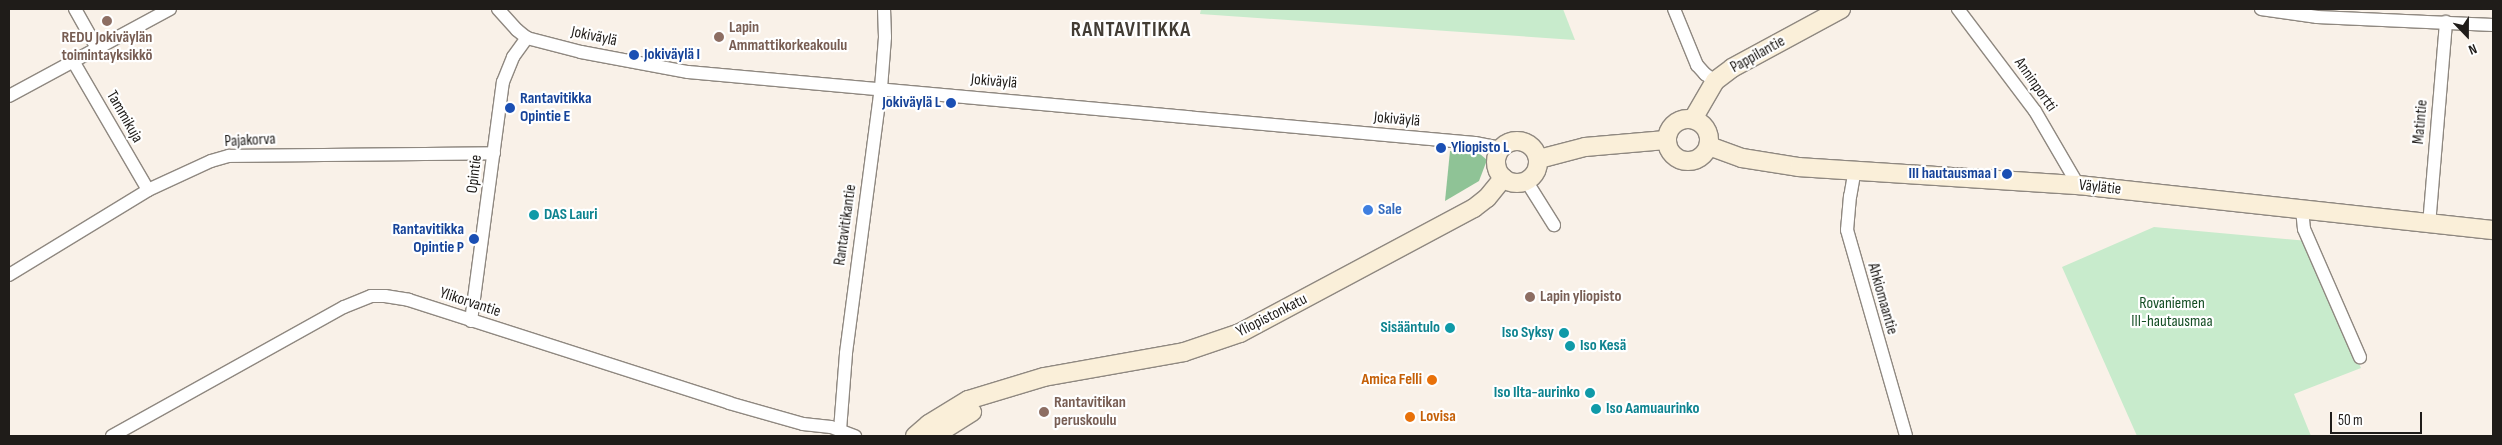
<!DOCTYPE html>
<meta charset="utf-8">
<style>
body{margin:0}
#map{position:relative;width:2502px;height:445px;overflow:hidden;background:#f9f1e8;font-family:"Sofia Sans Condensed",sans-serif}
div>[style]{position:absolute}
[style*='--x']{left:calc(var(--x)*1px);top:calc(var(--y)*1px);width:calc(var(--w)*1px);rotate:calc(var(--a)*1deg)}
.green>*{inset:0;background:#c8ebcc}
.forest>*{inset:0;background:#8fc396}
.roads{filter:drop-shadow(1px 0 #8f8880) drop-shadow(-1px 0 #8f8880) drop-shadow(0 1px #8f8880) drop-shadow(0 -1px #8f8880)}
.street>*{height:12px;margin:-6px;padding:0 6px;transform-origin:6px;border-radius:6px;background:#fff}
.secondary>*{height:18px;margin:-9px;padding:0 9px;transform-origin:9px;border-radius:9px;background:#faefd9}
.secondary>.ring{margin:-9px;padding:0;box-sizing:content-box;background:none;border:18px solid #faefd9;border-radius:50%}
.dots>*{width:14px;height:14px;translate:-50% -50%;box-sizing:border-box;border:2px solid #fff;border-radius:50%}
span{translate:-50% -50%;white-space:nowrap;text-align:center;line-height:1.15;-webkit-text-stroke:4.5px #fff;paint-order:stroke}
.education-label{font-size:16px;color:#785e54;font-weight:700}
.left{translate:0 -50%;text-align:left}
.street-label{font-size:16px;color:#1f1c19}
.transit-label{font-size:16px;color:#164399;font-weight:700}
.right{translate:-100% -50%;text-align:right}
.shop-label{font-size:16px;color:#366cbe;font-weight:700}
.culture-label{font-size:16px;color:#0d838f;font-weight:700}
.park-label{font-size:16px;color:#154e24}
.food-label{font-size:16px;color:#c56008;font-weight:700}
.district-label{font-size:21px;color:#423c34;font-weight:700;letter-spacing:1px}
.frame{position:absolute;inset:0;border:10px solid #1f1c19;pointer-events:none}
.north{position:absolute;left:2442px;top:10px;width:50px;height:50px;-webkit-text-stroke:4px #fff;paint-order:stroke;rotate:158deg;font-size:14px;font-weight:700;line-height:20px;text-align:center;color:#1f1c19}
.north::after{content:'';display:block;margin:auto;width:18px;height:22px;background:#1f1c19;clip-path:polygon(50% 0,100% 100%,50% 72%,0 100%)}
.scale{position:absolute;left:2330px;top:412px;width:92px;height:22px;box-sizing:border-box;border:2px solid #1f1c19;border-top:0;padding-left:6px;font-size:15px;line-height:18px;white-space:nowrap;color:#1f1c19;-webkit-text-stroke:4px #fff;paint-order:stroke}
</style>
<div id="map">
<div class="green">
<i style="clip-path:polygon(1201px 9px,1563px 9px,1575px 40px,1200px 14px)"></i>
<i style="clip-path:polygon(2154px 227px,2308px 241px,2361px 368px,2294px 394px,2311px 436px,2137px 436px,2062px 267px)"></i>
</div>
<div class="forest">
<i style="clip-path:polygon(1450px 151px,1480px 154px,1487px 160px,1479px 181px,1445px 201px)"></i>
</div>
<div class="roads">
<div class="street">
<i style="--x:75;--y:9;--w:45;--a:60.6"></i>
<i style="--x:498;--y:9;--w:28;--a:48"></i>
<i style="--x:517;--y:30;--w:13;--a:39"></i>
<i style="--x:527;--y:38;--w:56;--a:14.5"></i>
<i style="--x:581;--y:52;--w:109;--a:10.6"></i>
<i style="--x:688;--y:72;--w:790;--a:5.16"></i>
<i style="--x:1475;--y:143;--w:26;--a:11"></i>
<i style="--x:1674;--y:9;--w:61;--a:67.7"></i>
<i style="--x:1697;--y:65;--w:12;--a:48"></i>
<i style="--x:1705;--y:74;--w:12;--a:35"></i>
<i style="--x:1958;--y:9;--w:128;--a:53"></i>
<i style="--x:2035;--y:111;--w:86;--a:59.8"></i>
<i style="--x:2261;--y:9;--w:57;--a:8.1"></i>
<i style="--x:2317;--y:17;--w:176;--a:2.6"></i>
<i style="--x:73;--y:61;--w:149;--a:59.8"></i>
<i style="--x:9;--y:96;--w:183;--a:-28.4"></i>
<i style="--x:1855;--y:169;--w:27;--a:100"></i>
<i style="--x:1850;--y:196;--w:34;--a:95"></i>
<i style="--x:1847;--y:230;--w:214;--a:74"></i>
<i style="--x:1527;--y:182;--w:51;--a:57.9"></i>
<i style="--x:2302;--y:210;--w:19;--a:84"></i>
<i style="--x:2304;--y:229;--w:140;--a:66.4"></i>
<i style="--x:2429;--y:225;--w:204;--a:-85.2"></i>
<i style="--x:9;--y:275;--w:163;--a:-31.4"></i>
<i style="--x:148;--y:190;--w:69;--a:-24.7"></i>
<i style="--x:211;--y:161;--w:19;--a:-16"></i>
<i style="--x:229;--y:156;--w:265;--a:-0.6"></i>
<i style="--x:471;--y:321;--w:241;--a:-82.4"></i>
<i style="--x:503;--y:82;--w:27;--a:-68"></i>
<i style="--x:513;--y:57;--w:24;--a:-54"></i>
<i style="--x:840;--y:430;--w:77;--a:-85.5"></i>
<i style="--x:846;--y:353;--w:267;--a:-82.5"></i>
<i style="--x:881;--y:88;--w:51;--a:-85.5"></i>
<i style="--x:885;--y:37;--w:28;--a:-92"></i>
<i style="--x:112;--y:436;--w:265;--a:-29.1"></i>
<i style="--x:344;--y:307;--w:29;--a:-22"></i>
<i style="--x:371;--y:296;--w:14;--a:0"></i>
<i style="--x:385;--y:296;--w:24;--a:9"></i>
<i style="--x:409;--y:300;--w:336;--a:17.8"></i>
<i style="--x:729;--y:403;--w:77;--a:15.8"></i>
<i style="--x:803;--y:424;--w:28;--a:6"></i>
<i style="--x:831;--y:427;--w:26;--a:21"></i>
</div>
<div class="secondary">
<i class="ring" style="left:1667px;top:119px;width:24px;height:24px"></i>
<i style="--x:1693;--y:119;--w:44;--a:-59.9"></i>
<i style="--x:1715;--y:81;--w:21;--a:-37"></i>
<i style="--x:1732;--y:68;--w:124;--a:-28.4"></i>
<i class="ring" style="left:1496px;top:141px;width:24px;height:24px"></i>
<i style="--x:1709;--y:146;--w:35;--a:20"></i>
<i style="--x:1742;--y:158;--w:58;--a:9"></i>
<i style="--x:1799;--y:167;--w:280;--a:3.7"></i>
<i style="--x:2078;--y:185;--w:417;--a:6.2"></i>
<i style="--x:1539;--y:159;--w:48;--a:-14.6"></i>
<i style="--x:1585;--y:147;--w:81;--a:-4.9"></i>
<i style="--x:915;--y:436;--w:18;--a:-41"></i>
<i style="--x:929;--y:424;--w:46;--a:-31.6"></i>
<i style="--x:968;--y:400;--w:79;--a:-16.8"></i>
<i style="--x:1044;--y:377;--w:142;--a:-10.1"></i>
<i style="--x:1184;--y:352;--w:59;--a:-18.7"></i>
<i style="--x:1240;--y:333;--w:265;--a:-28.1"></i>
<i style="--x:1474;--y:208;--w:16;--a:-38"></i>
<i style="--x:1487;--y:198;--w:26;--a:-51"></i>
<i style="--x:934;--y:436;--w:45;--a:-32.3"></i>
</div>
</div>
<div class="dots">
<i style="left:107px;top:21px;background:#8d6e63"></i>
<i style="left:719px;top:37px;background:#8d6e63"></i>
<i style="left:634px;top:55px;background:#1a4fb4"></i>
<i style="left:951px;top:103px;background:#1a4fb4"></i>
<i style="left:510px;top:108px;background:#1a4fb4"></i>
<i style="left:1441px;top:148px;background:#1a4fb4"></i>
<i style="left:2007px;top:174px;background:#1a4fb4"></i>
<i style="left:1368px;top:210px;background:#3f7fe0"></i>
<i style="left:534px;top:215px;background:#0f9aa8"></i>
<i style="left:474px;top:239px;background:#1a4fb4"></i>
<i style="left:1530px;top:297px;background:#8d6e63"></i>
<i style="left:1450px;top:328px;background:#0f9aa8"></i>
<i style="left:1564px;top:333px;background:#0f9aa8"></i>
<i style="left:1570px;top:346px;background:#0f9aa8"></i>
<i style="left:1432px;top:380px;background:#e8710a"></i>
<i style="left:1590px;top:393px;background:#0f9aa8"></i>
<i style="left:1596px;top:409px;background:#0f9aa8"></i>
<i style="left:1044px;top:412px;background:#8d6e63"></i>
<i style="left:1410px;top:417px;background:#e8710a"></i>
</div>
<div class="education-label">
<span class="left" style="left:729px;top:37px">Lapin<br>Ammattikorkeakoulu</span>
<span style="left:107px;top:47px">REDU Jokiväylän<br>toimintayksikkö</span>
<span class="left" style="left:1540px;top:297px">Lapin yliopisto</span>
<span class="left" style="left:1054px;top:412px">Rantavitikan<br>peruskoulu</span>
</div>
<div class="street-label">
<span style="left:594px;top:37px;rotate:12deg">Jokiväylä</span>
<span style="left:1758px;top:55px;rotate:-29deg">Pappilantie</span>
<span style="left:994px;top:82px;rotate:5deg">Jokiväylä</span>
<span style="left:2035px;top:85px;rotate:55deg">Anninportti</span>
<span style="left:124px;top:117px;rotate:60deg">Tammikuja</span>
<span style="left:1397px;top:120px;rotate:5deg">Jokiväylä</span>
<span style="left:2421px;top:122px;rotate:-85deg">Matintie</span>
<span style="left:250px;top:141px;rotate:-3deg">Pajakorva</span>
<span style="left:475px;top:174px;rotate:-83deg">Opintie</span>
<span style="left:2100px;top:188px;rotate:6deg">Väylätie</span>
<span style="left:846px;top:225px;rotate:-82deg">Rantavitikantie</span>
<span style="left:1882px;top:299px;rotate:74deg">Ahkiomaantie</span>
<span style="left:470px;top:303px;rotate:18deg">Ylikorvantie</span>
<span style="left:1272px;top:316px;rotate:-27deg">Yliopistonkatu</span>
</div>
<div class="transit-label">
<span class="left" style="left:644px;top:55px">Jokiväylä I</span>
<span class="left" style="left:520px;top:108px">Rantavitikka<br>Opintie E</span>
<span class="right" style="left:941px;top:103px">Jokiväylä L</span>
<span class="left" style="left:1451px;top:148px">Yliopisto L</span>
<span class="right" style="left:1997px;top:174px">III hautausmaa I</span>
<span class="right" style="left:464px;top:239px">Rantavitikka<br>Opintie P</span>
</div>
<div class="shop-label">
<span class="left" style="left:1378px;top:210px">Sale</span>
</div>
<div class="culture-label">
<span class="left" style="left:544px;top:215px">DAS Lauri</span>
<span class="right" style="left:1440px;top:328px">Sisääntulo</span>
<span class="right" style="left:1554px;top:333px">Iso Syksy</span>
<span class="left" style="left:1580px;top:346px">Iso Kesä</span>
<span class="right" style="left:1580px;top:393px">Iso Ilta-aurinko</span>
<span class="left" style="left:1606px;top:409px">Iso Aamuaurinko</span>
</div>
<div class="park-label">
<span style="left:2172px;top:313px">Rovaniemen<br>III-hautausmaa</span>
</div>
<div class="food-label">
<span class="right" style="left:1422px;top:380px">Amica Felli</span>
<span class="left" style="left:1420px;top:417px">Lovisa</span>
</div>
<div class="district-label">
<span style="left:1131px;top:30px">RANTAVITIKKA</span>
</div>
<div class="frame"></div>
<div class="north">N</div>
<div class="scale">50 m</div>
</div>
